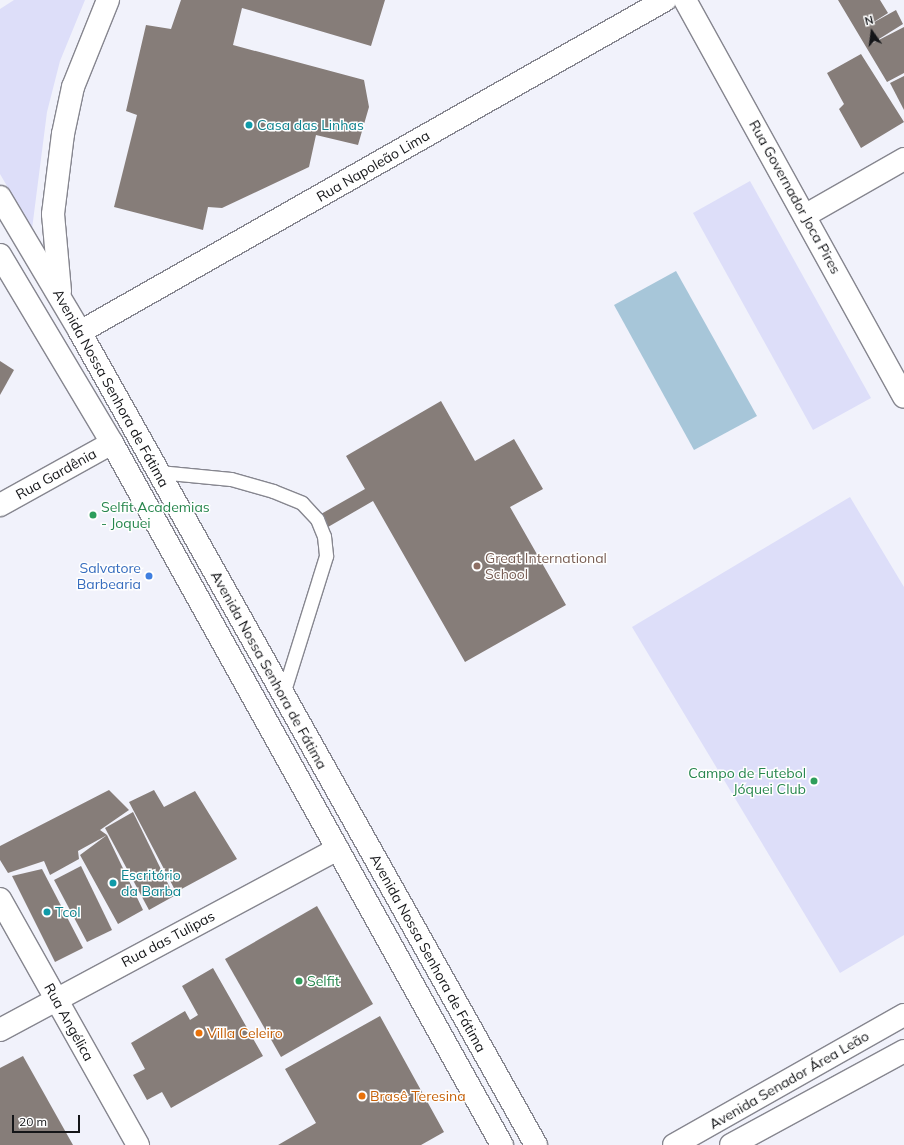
<!DOCTYPE html>
<meta charset="utf-8">
<style>
body{margin:0}
#map{position:relative;width:904px;height:1145px;overflow:hidden;background:#f1f2fb;font-family:Mulish,sans-serif}
div>[style]{position:absolute}
[style*='--x']{left:calc(var(--x)*1px);top:calc(var(--y)*1px);width:calc(var(--w)*1px);rotate:calc(var(--a)*1deg)}
.green>*{inset:0;background:#dddef9}
.water>*{inset:0;background:#a7c6d9}
.building>*{inset:0;background:#867d79}
.roads{filter:drop-shadow(1px 0 #86868f) drop-shadow(-1px 0 #86868f) drop-shadow(0 1px #86868f) drop-shadow(0 -1px #86868f)}
.service>*{height:13px;margin:-6.5px;padding:0 6.5px;transform-origin:6.5px;border-radius:6.5px;background:#fff}
.minor>*{height:22px;margin:-11px;padding:0 11px;transform-origin:11px;border-radius:11px;background:#fff}
.tertiary>*{height:22px;margin:-11px;padding:0 11px;transform-origin:11px;border-radius:11px;background:#fff}
.secondary>*{height:22px;margin:-11px;padding:0 11px;transform-origin:11px;border-radius:11px;background:#fff}
.dots>*{width:11px;height:11px;translate:-50% -50%;box-sizing:border-box;border:2px solid #fff;border-radius:50%}
span{translate:-50% -50%;white-space:nowrap;text-align:center;line-height:1.15;-webkit-text-stroke:3px #fff;paint-order:stroke}
.culture-label{font-size:14px;color:#0d838f}
.left{translate:0 -50%;text-align:left}
.street-label{font-size:14px;color:#141518}
.leisure-label{font-size:14px;color:#27864d}
.right{translate:-100% -50%;text-align:right}
.education-label{font-size:14px;color:#785e54}
.shop-label{font-size:14px;color:#366cbe}
.food-label{font-size:14px;color:#c56008}
.north{position:absolute;left:852px;top:12px;width:40px;height:40px;-webkit-text-stroke:3px #fff;paint-order:stroke;rotate:346deg;font-size:11px;font-weight:700;line-height:16px;text-align:center;color:#141518}
.north::after{content:'';display:block;margin:auto;width:14px;height:18px;background:#141518;clip-path:polygon(50% 0,100% 100%,50% 72%,0 100%)}
.scale{position:absolute;left:12px;top:1115px;width:68px;height:18px;box-sizing:border-box;border:2px solid #141518;border-top:0;padding-left:5px;font-size:12px;line-height:14px;white-space:nowrap;color:#141518;-webkit-text-stroke:3px #fff;paint-order:stroke}
</style>
<div id="map">
<div class="green">
<i style="clip-path:polygon(14px 0,85px 0,60px 61px,47px 112px,32px 229px,0 174px,0 9px)"></i>
<i style="clip-path:polygon(750px 181px,871px 398px,813px 430px,693px 213px)"></i>
<i style="clip-path:polygon(850px 497px,904px 587px,904px 935px,840px 973px,632px 627px)"></i>
</div>
<div class="water">
<i style="clip-path:polygon(676px 271px,757px 416px,694px 450px,614px 305px)"></i>
</div>
<div class="building">
<i style="clip-path:polygon(181px 0,385px 0,371px 46px,242px 8px,233px 45px,364px 80px,369px 107px,358px 145px,316px 135px,309px 167px,222px 208px,208px 207px,203px 230px,114px 207px,137px 115px,126px 111px,146px 25px,171px 29px)"></i>
<i style="clip-path:polygon(838px 0,880px 0,888px 13px,869px 25px,896px 10px,903px 24px,871px 44px,904px 27px,904px 73px,887px 82px)"></i>
<i style="clip-path:polygon(861px 54px,904px 122px,861px 148px,839px 109px,844px 104px,827px 73px)"></i>
<i style="clip-path:polygon(904px 76px,904px 110px,890px 83px)"></i>
<i style="clip-path:polygon(0 361px,14px 370px,0 395px)"></i>
<i style="clip-path:polygon(441px 401px,475px 461px,514px 439px,543px 489px,510px 507px,566px 605px,465px 662px,373px 501px,328px 527px,321px 514px,365px 489px,346px 456px)"></i>
<i style="clip-path:polygon(109px 790px,129px 810px,100px 830px,107px 835px,143px 910px,118px 924px,80px 855px,107px 835px,78px 851px,79px 859px,50px 875px,44px 861px,8px 873px,0 860px,0 846px)"></i>
<i style="clip-path:polygon(154px 790px,164px 807px,195px 791px,237px 859px,176px 892px,129px 802px)"></i>
<i style="clip-path:polygon(133px 812px,174px 896px,149px 910px,105px 828px)"></i>
<i style="clip-path:polygon(81px 866px,112px 930px,87px 942px,54px 880px)"></i>
<i style="clip-path:polygon(42px 869px,83px 948px,55px 962px,12px 876px)"></i>
<i style="clip-path:polygon(317px 906px,373px 1004px,281px 1057px,225px 959px)"></i>
<i style="clip-path:polygon(213px 968px,263px 1056px,171px 1108px,162px 1092px,147px 1100px,133px 1075px,145px 1069px,131px 1043px,185px 1011px,190px 1020px,198px 1015px,182px 986px)"></i>
<i style="clip-path:polygon(380px 1016px,444px 1132px,421px 1145px,278px 1145px,316px 1123px,285px 1069px)"></i>
<i style="clip-path:polygon(23px 1056px,73px 1145px,0 1145px,0 1068px)"></i>
</div>
<div class="roads">
<div class="service">
<i style="--x:159;--y:472;--w:72;--a:5.6"></i>
<i style="--x:231;--y:479;--w:44;--a:15.9"></i>
<i style="--x:273;--y:491;--w:31;--a:22"></i>
<i style="--x:302;--y:503;--w:22;--a:47"></i>
<i style="--x:317;--y:519;--w:18;--a:68"></i>
<i style="--x:324;--y:536;--w:20;--a:84"></i>
<i style="--x:326;--y:556;--w:145;--a:107.3"></i>
</div>
<div class="minor">
<i style="--x:685;--y:0;--w:453;--a:61.1"></i>
<i style="--x:806;--y:215;--w:113;--a:-29.7"></i>
<i style="--x:0;--y:505;--w:128;--a:-29"></i>
<i style="--x:0;--y:899;--w:282;--a:60.7"></i>
<i style="--x:0;--y:1030;--w:383;--a:-28.2"></i>
</div>
<div class="tertiary">
<i style="--x:80;--y:332;--w:673;--a:-29.58"></i>
<i style="--x:674;--y:1145;--w:264;--a:-29.5"></i>
<i style="--x:731;--y:1145;--w:197;--a:-28.5"></i>
</div>
<div class="secondary">
<i style="--x:0;--y:197;--w:157;--a:59.3"></i>
<i style="--x:80;--y:332;--w:932;--a:60.71"></i>
<i style="--x:0;--y:255;--w:219;--a:59.2"></i>
<i style="--x:112;--y:443;--w:803;--a:60.95"></i>
<i style="--x:60;--y:291;--w:77;--a:-95.2"></i>
<i style="--x:53;--y:214;--w:81;--a:-82.9"></i>
<i style="--x:63;--y:134;--w:48;--a:-78"></i>
<i style="--x:73;--y:87;--w:94;--a:-68.1"></i>
</div>
</div>
<div class="dots">
<i style="left:249px;top:125px;background:#0f9aa8"></i>
<i style="left:93px;top:515px;background:#2e9e5b"></i>
<i style="left:477px;top:566px;background:#8d6e63"></i>
<i style="left:149px;top:576px;background:#3f7fe0"></i>
<i style="left:814px;top:781px;background:#2e9e5b"></i>
<i style="left:113px;top:883px;background:#0f9aa8"></i>
<i style="left:47px;top:912px;background:#0f9aa8"></i>
<i style="left:299px;top:981px;background:#2e9e5b"></i>
<i style="left:199px;top:1033px;background:#e8710a"></i>
<i style="left:362px;top:1096px;background:#e8710a"></i>
</div>
<div class="culture-label">
<span class="left" style="left:257px;top:125px">Casa das Linhas</span>
<span class="left" style="left:121px;top:883px">Escritório<br>da Barba</span>
<span class="left" style="left:55px;top:912px">Tcol</span>
</div>
<div class="street-label">
<span style="left:373px;top:166px;rotate:-30deg">Rua Napoleão Lima</span>
<span style="left:795px;top:197px;rotate:61deg">Rua Governador Joca Pires</span>
<span style="left:111px;top:388px;rotate:61deg">Avenida Nossa Senhora de Fátima</span>
<span style="left:56px;top:474px;rotate:-29deg">Rua Gardênia</span>
<span style="left:269px;top:670px;rotate:61deg">Avenida Nossa Senhora de Fátima</span>
<span style="left:168px;top:939px;rotate:-28deg">Rua das Tulipas</span>
<span style="left:428px;top:953px;rotate:61deg">Avenida Nossa Senhora de Fátima</span>
<span style="left:69px;top:1022px;rotate:61deg">Rua Angélica</span>
<span style="left:789px;top:1080px;rotate:-30deg">Avenida Senador Área Leão</span>
</div>
<div class="leisure-label">
<span class="left" style="left:101px;top:515px">Selfit Academias<br>- Joquei</span>
<span class="right" style="left:806px;top:781px">Campo de Futebol<br>Jóquei Club</span>
<span class="left" style="left:307px;top:981px">Selfit</span>
</div>
<div class="education-label">
<span class="left" style="left:485px;top:566px">Great International<br>School</span>
</div>
<div class="shop-label">
<span class="right" style="left:141px;top:576px">Salvatore<br>Barbearia</span>
</div>
<div class="food-label">
<span class="left" style="left:207px;top:1033px">Villa Celeiro</span>
<span class="left" style="left:370px;top:1096px">Brasê Teresina</span>
</div>
<div class="north">N</div>
<div class="scale">20 m</div>
</div>
